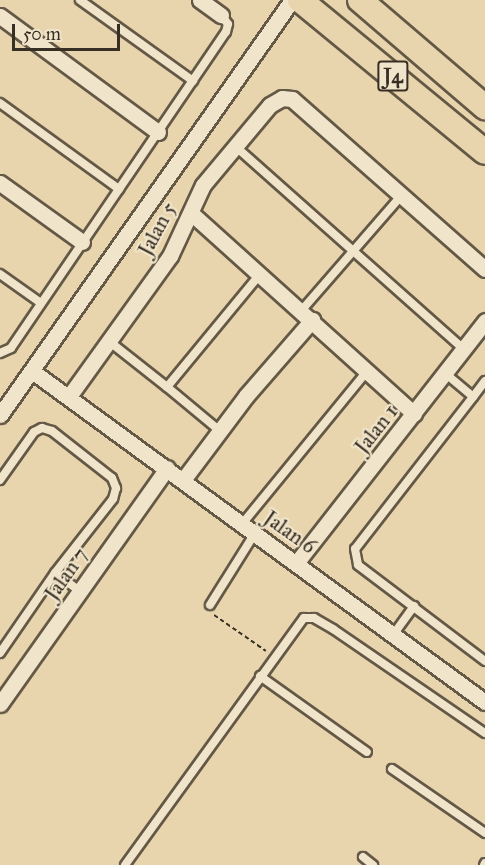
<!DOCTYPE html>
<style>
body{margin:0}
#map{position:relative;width:485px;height:865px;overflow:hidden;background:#e8d5ad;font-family:"IM FELL Great Primer",serif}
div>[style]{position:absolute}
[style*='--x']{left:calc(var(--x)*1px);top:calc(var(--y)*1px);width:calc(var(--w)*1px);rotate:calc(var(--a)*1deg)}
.path>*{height:2px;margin-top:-1px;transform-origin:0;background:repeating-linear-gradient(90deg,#382f24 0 4.5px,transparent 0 7.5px)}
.roads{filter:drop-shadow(2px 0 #645846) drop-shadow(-2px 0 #645846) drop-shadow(0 2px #645846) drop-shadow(0 -2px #645846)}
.service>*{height:8px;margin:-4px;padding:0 4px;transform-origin:4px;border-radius:4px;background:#f0e4ca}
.minor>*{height:15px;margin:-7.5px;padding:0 7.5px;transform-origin:7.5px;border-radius:7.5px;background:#f0e4ca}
.primary>*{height:24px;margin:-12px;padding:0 12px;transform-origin:12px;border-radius:12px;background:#e8d5ad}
span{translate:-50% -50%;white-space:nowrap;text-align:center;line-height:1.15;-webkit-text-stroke:4.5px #f0e4ca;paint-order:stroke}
.shield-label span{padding:2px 4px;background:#f0e4ca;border:2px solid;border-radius:4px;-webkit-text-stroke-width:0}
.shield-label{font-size:20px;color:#382f24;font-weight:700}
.street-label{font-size:21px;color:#382f24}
.scale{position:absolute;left:12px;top:24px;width:108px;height:27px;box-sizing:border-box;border:3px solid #382f24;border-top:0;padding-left:8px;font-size:18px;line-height:21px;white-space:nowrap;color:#382f24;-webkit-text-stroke:4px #f0e4ca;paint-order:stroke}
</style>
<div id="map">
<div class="path">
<i style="--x:214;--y:615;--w:63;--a:34.7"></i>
</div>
<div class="roads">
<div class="service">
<i style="--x:80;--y:0;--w:139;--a:35.6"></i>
<i style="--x:0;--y:103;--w:147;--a:35.9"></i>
<i style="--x:235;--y:146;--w:306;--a:41.6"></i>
<i style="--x:0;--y:274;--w:50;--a:35.3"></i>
<i style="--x:301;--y:311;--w:151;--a:-49"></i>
<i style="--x:110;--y:342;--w:73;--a:38.3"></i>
<i style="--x:0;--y:353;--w:12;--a:-24"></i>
<i style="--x:11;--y:348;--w:382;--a:-55.8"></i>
<i style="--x:226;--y:32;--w:8;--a:-76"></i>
<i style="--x:228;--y:24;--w:11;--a:-128"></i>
<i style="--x:446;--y:374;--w:35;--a:40"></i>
<i style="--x:473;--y:397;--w:20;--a:-53"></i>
<i style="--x:473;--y:397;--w:192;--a:127.8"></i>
<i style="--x:355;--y:549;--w:16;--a:79"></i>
<i style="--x:358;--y:565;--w:159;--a:37.1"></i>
<i style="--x:220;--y:431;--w:69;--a:-140.3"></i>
<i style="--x:167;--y:387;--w:146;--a:-50.5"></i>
<i style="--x:0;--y:480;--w:59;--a:-54.7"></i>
<i style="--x:34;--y:432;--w:9;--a:-27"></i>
<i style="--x:42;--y:428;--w:10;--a:17"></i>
<i style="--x:52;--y:431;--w:76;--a:38.1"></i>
<i style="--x:112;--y:478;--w:11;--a:68"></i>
<i style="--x:116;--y:488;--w:11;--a:105"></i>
<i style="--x:113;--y:499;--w:94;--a:128.1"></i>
<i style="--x:55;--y:573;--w:97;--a:124.5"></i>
<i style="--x:242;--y:524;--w:199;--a:-50.7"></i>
<i style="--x:55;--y:573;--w:31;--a:36"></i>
<i style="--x:210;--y:605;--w:85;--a:-58"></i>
<i style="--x:393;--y:635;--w:36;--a:-54"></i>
<i style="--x:260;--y:676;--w:131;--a:35.4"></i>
<i style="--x:392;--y:769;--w:113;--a:34.5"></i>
<i style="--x:363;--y:857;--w:13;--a:39"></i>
<i style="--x:125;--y:865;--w:305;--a:-54.1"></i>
<i style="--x:304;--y:618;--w:10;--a:0"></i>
<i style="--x:314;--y:618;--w:22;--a:30"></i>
<i style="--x:333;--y:629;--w:184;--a:34.4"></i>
<i style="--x:484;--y:865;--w:2;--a:-63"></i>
</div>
<div class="minor">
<i style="--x:200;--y:0;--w:26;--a:36"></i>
<i style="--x:0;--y:16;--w:196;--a:36.3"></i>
<i style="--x:0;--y:183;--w:101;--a:35.7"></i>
<i style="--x:191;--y:213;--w:300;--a:42"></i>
<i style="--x:32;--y:371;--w:561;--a:36.16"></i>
<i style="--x:70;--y:395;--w:171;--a:-54.3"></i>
<i style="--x:170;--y:256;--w:78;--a:-65.1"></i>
<i style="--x:203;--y:185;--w:104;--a:-50.1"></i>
<i style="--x:270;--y:105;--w:14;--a:-30"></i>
<i style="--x:282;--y:98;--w:10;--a:6"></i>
<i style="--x:292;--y:99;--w:257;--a:41.4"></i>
<i style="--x:0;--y:415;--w:507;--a:-54.87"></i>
<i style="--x:183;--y:480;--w:105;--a:-53.1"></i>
<i style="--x:246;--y:396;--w:101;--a:-49"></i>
<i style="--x:297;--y:562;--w:306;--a:-52"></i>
<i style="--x:0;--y:704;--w:289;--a:-54.7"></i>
</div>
<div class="primary">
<i style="--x:300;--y:0;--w:239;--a:39.4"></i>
<i style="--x:360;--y:0;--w:165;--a:40.6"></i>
</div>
</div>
<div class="shield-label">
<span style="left:393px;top:76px">J4</span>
</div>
<div class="street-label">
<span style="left:157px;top:229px;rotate:-62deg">Jalan 5</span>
<span style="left:376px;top:429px;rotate:-52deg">Jalan 1</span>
<span style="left:290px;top:532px;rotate:35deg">Jalan 6</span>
<span style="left:66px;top:574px;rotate:-55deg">Jalan 7</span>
</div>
<div class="scale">50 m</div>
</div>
